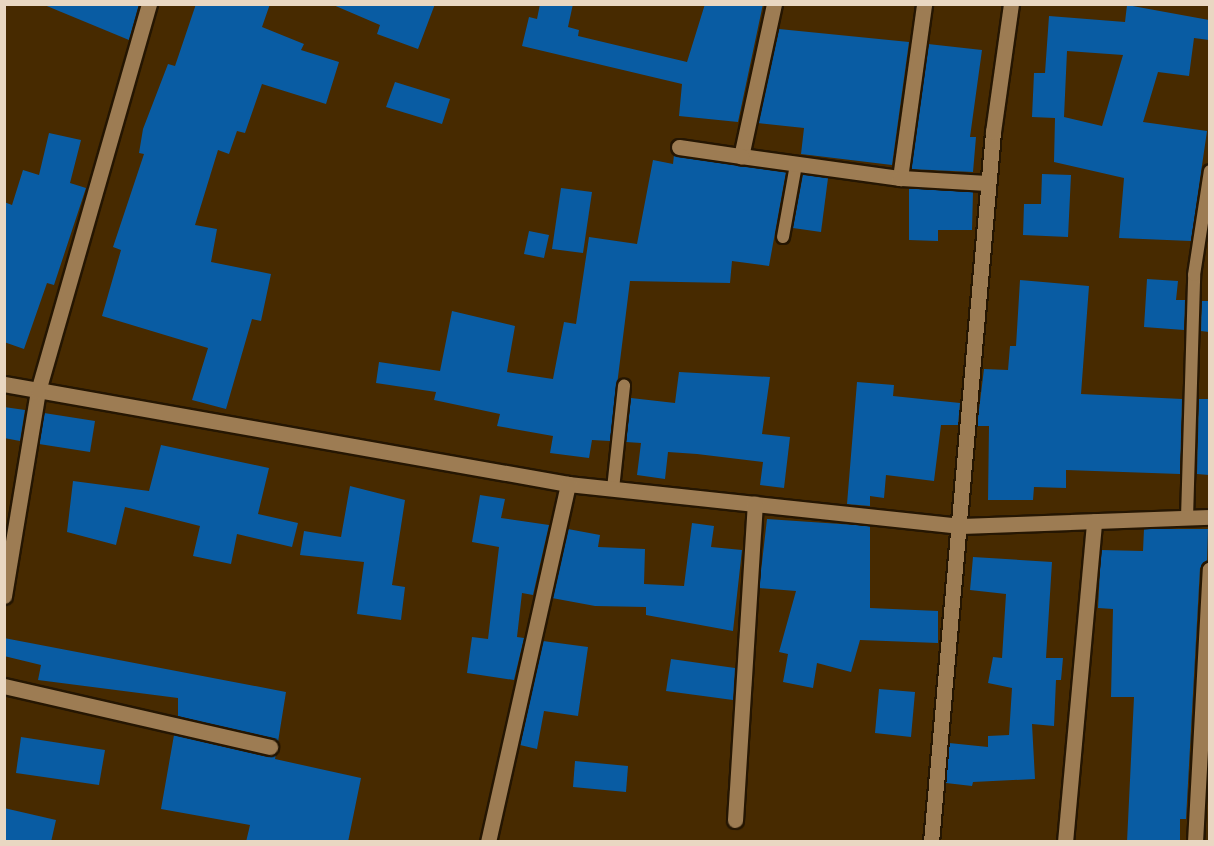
<!DOCTYPE html>
<style>
body{margin:0}
#map{position:relative;width:1214px;height:846px;overflow:hidden;background:#472a00;font-family:"Space Grotesk",sans-serif}
div>[style]{position:absolute}
[style*='--x']{left:calc(var(--x)*1px);top:calc(var(--y)*1px);width:calc(var(--w)*1px);rotate:calc(var(--a)*1deg)}
.building>*{inset:0;background:#095ca3}
.roads{filter:drop-shadow(2px 0 #251602) drop-shadow(-2px 0 #251602) drop-shadow(0 2px #251602) drop-shadow(0 -2px #251602)}
.service>*{height:12px;margin:-6px;padding:0 6px;transform-origin:6px;border-radius:6px;background:#9d7c53}
.minor>*{height:15px;margin:-7.5px;padding:0 7.5px;transform-origin:7.5px;border-radius:7.5px;background:#9d7c53}
span{translate:-50% -50%;white-space:nowrap;text-align:center;line-height:1.15;-webkit-text-stroke:6px #472a00;paint-order:stroke}
.frame{position:absolute;inset:0;border:6px solid #e9d7c2;pointer-events:none}
</style>
<div id="map">
<div class="building">
<i style="clip-path:polygon(42px 4px,139px 4px,129px 40px)"></i>
<i style="clip-path:polygon(196px 4px,270px 4px,262px 27px,304px 44px,301px 50px,339px 62px,326px 104px,262px 84px,245px 133px,237px 131px,229px 154px,218px 150px,195px 225px,217px 229px,211px 262px,271px 274px,261px 321px,252px 319px,226px 409px,192px 400px,208px 348px,102px 316px,121px 250px,113px 247px,144px 154px,139px 153px,143px 129px,168px 64px,175px 66px)"></i>
<i style="clip-path:polygon(331px 4px,435px 4px,418px 49px,377px 34px,380px 25px)"></i>
<i style="clip-path:polygon(540px 4px,573px 4px,568px 27px,579px 30px,578px 36px,687px 62px,705px 4px,763px 4px,738px 122px,679px 116px,682px 84px,522px 46px,529px 17px,537px 19px)"></i>
<i style="clip-path:polygon(evenodd,1127px 5px,1209px 20px,1209px 40px,1194px 38px,1189px 76px,1158px 72px,1143px 122px,1207px 131px,1191px 241px,1119px 238px,1124px 178px,1054px 162px,1055px 118px,1032px 117px,1034px 73px,1045px 73px,1049px 16px,1125px 22px,1127px 5px,1067px 51px,1123px 55px,1102px 126px,1064px 117px,1067px 51px)"></i>
<i style="clip-path:polygon(779px 29px,909px 42px,892px 165px,801px 154px,804px 128px,758px 123px)"></i>
<i style="clip-path:polygon(928px 44px,982px 50px,970px 137px,976px 137px,973px 172px,911px 169px)"></i>
<i style="clip-path:polygon(395px 82px,450px 99px,442px 124px,386px 107px)"></i>
<i style="clip-path:polygon(49px 133px,81px 140px,70px 183px,86px 188px,54px 285px,47px 283px,24px 349px,4px 342px,4px 202px,12px 205px,23px 170px,39px 175px)"></i>
<i style="clip-path:polygon(674px 155px,786px 172px,769px 266px,732px 261px,730px 283px,630px 281px,610px 441px,592px 440px,589px 458px,550px 453px,553px 436px,497px 426px,500px 414px,434px 400px,436px 392px,376px 383px,379px 362px,440px 371px,452px 311px,515px 326px,507px 372px,553px 379px,564px 322px,576px 324px,589px 237px,637px 244px,653px 160px,673px 164px)"></i>
<i style="clip-path:polygon(803px 174px,828px 178px,821px 232px,793px 228px)"></i>
<i style="clip-path:polygon(1042px 174px,1071px 175px,1068px 237px,1023px 235px,1024px 204px,1041px 204px)"></i>
<i style="clip-path:polygon(561px 188px,592px 192px,583px 253px,552px 249px)"></i>
<i style="clip-path:polygon(909px 188px,973px 192px,972px 230px,938px 230px,938px 241px,909px 240px)"></i>
<i style="clip-path:polygon(529px 231px,549px 235px,544px 258px,524px 254px)"></i>
<i style="clip-path:polygon(1147px 279px,1178px 281px,1176px 300px,1185px 300px,1184px 330px,1144px 327px)"></i>
<i style="clip-path:polygon(1020px 280px,1089px 286px,1081px 394px,1182px 399px,1180px 474px,1066px 470px,1066px 488px,1034px 487px,1033px 500px,988px 500px,989px 426px,977px 426px,984px 369px,1008px 370px,1010px 346px,1016px 346px)"></i>
<i style="clip-path:polygon(1202px 301px,1209px 301px,1209px 332px,1201px 331px)"></i>
<i style="clip-path:polygon(679px 372px,770px 377px,762px 434px,790px 437px,784px 488px,760px 485px,763px 462px,697px 454px,668px 452px,665px 479px,637px 475px,641px 443px,626px 442px,631px 398px,675px 403px)"></i>
<i style="clip-path:polygon(857px 382px,894px 385px,893px 396px,960px 403px,958px 425px,941px 425px,934px 481px,886px 475px,884px 498px,870px 496px,870px 506px,847px 504px)"></i>
<i style="clip-path:polygon(1199px 399px,1209px 399px,1209px 475px,1197px 474px)"></i>
<i style="clip-path:polygon(4px 407px,25px 410px,20px 441px,4px 438px)"></i>
<i style="clip-path:polygon(44px 413px,95px 421px,90px 452px,39px 444px)"></i>
<i style="clip-path:polygon(161px 445px,269px 468px,258px 514px,298px 523px,292px 547px,237px 534px,231px 564px,193px 556px,200px 526px,125px 507px,116px 545px,67px 532px,73px 481px,149px 491px)"></i>
<i style="clip-path:polygon(350px 486px,405px 500px,392px 585px,405px 587px,401px 620px,357px 614px,364px 562px,300px 555px,304px 531px,341px 537px)"></i>
<i style="clip-path:polygon(480px 495px,505px 499px,501px 518px,549px 525px,533px 595px,522px 593px,517px 637px,524px 638px,514px 680px,467px 673px,472px 637px,488px 639px,499px 547px,472px 542px)"></i>
<i style="clip-path:polygon(767px 519px,870px 526px,870px 608px,938px 611px,938px 643px,860px 640px,851px 672px,817px 663px,813px 688px,783px 682px,788px 654px,779px 652px,796px 591px,759px 588px)"></i>
<i style="clip-path:polygon(692px 523px,714px 526px,711px 547px,742px 550px,733px 631px,646px 615px,646px 607px,595px 606px,552px 598px,568px 529px,600px 535px,598px 547px,645px 549px,644px 584px,684px 586px)"></i>
<i style="clip-path:polygon(1144px 529px,1208px 529px,1207px 560px,1200px 568px,1186px 819px,1180px 819px,1180px 842px,1127px 842px,1134px 697px,1111px 697px,1113px 609px,1098px 608px,1101px 550px,1143px 551px)"></i>
<i style="clip-path:polygon(973px 557px,1052px 562px,1046px 658px,1063px 658px,1061px 680px,1056px 680px,1054px 726px,1032px 724px,1035px 779px,973px 782px,972px 786px,946px 783px,949px 743px,988px 747px,988px 736px,1009px 735px,1012px 688px,988px 683px,993px 657px,1002px 658px,1006px 594px,970px 590px)"></i>
<i style="clip-path:polygon(4px 638px,286px 692px,278px 742px,178px 716px,178px 698px,38px 680px,41px 665px,4px 656px)"></i>
<i style="clip-path:polygon(543px 641px,588px 647px,578px 716px,544px 711px,537px 749px,520px 745px)"></i>
<i style="clip-path:polygon(671px 659px,735px 668px,733px 700px,666px 691px)"></i>
<i style="clip-path:polygon(879px 689px,915px 692px,911px 737px,875px 733px)"></i>
<i style="clip-path:polygon(174px 735px,268px 757px,276px 754px,275px 759px,361px 778px,348px 842px,246px 842px,250px 825px,161px 809px)"></i>
<i style="clip-path:polygon(21px 737px,105px 750px,99px 785px,16px 773px)"></i>
<i style="clip-path:polygon(575px 761px,628px 766px,626px 792px,573px 787px)"></i>
<i style="clip-path:polygon(4px 808px,56px 820px,51px 842px,4px 842px)"></i>
</div>
<div class="roads">
<div class="service">
<i style="--x:783;--y:237;--w:73;--a:-79.8"></i>
<i style="--x:613;--y:489;--w:104;--a:-83.9"></i>
<i style="--x:1187;--y:518;--w:243;--a:-88.3"></i>
<i style="--x:1194;--y:275;--w:105;--a:-81.3"></i>
</div>
<div class="minor">
<i style="--x:774;--y:4;--w:156;--a:102.2"></i>
<i style="--x:741;--y:156;--w:161;--a:7.9"></i>
<i style="--x:900;--y:178;--w:176;--a:-82.1"></i>
<i style="--x:679;--y:147;--w:63;--a:8.3"></i>
<i style="--x:900;--y:178;--w:88;--a:3.3"></i>
<i style="--x:4;--y:384;--w:573;--a:10.05"></i>
<i style="--x:568;--y:484;--w:395;--a:6.1"></i>
<i style="--x:961;--y:526;--w:249;--a:-2.1"></i>
<i style="--x:4;--y:596;--w:208;--a:-80.6"></i>
<i style="--x:38;--y:391;--w:403;--a:-74"></i>
<i style="--x:4;--y:686;--w:273;--a:12.9"></i>
<i style="--x:735;--y:820;--w:317;--a:-86.4"></i>
<i style="--x:488;--y:842;--w:367;--a:-77.4"></i>
<i style="--x:931;--y:842;--w:713;--a:-85.01"></i>
<i style="--x:993;--y:132;--w:129;--a:-82"></i>
<i style="--x:1065;--y:842;--w:322;--a:-84.8"></i>
<i style="--x:1195;--y:842;--w:273;--a:-86.9"></i>
</div>
</div>
<div class="frame"></div>
</div>
